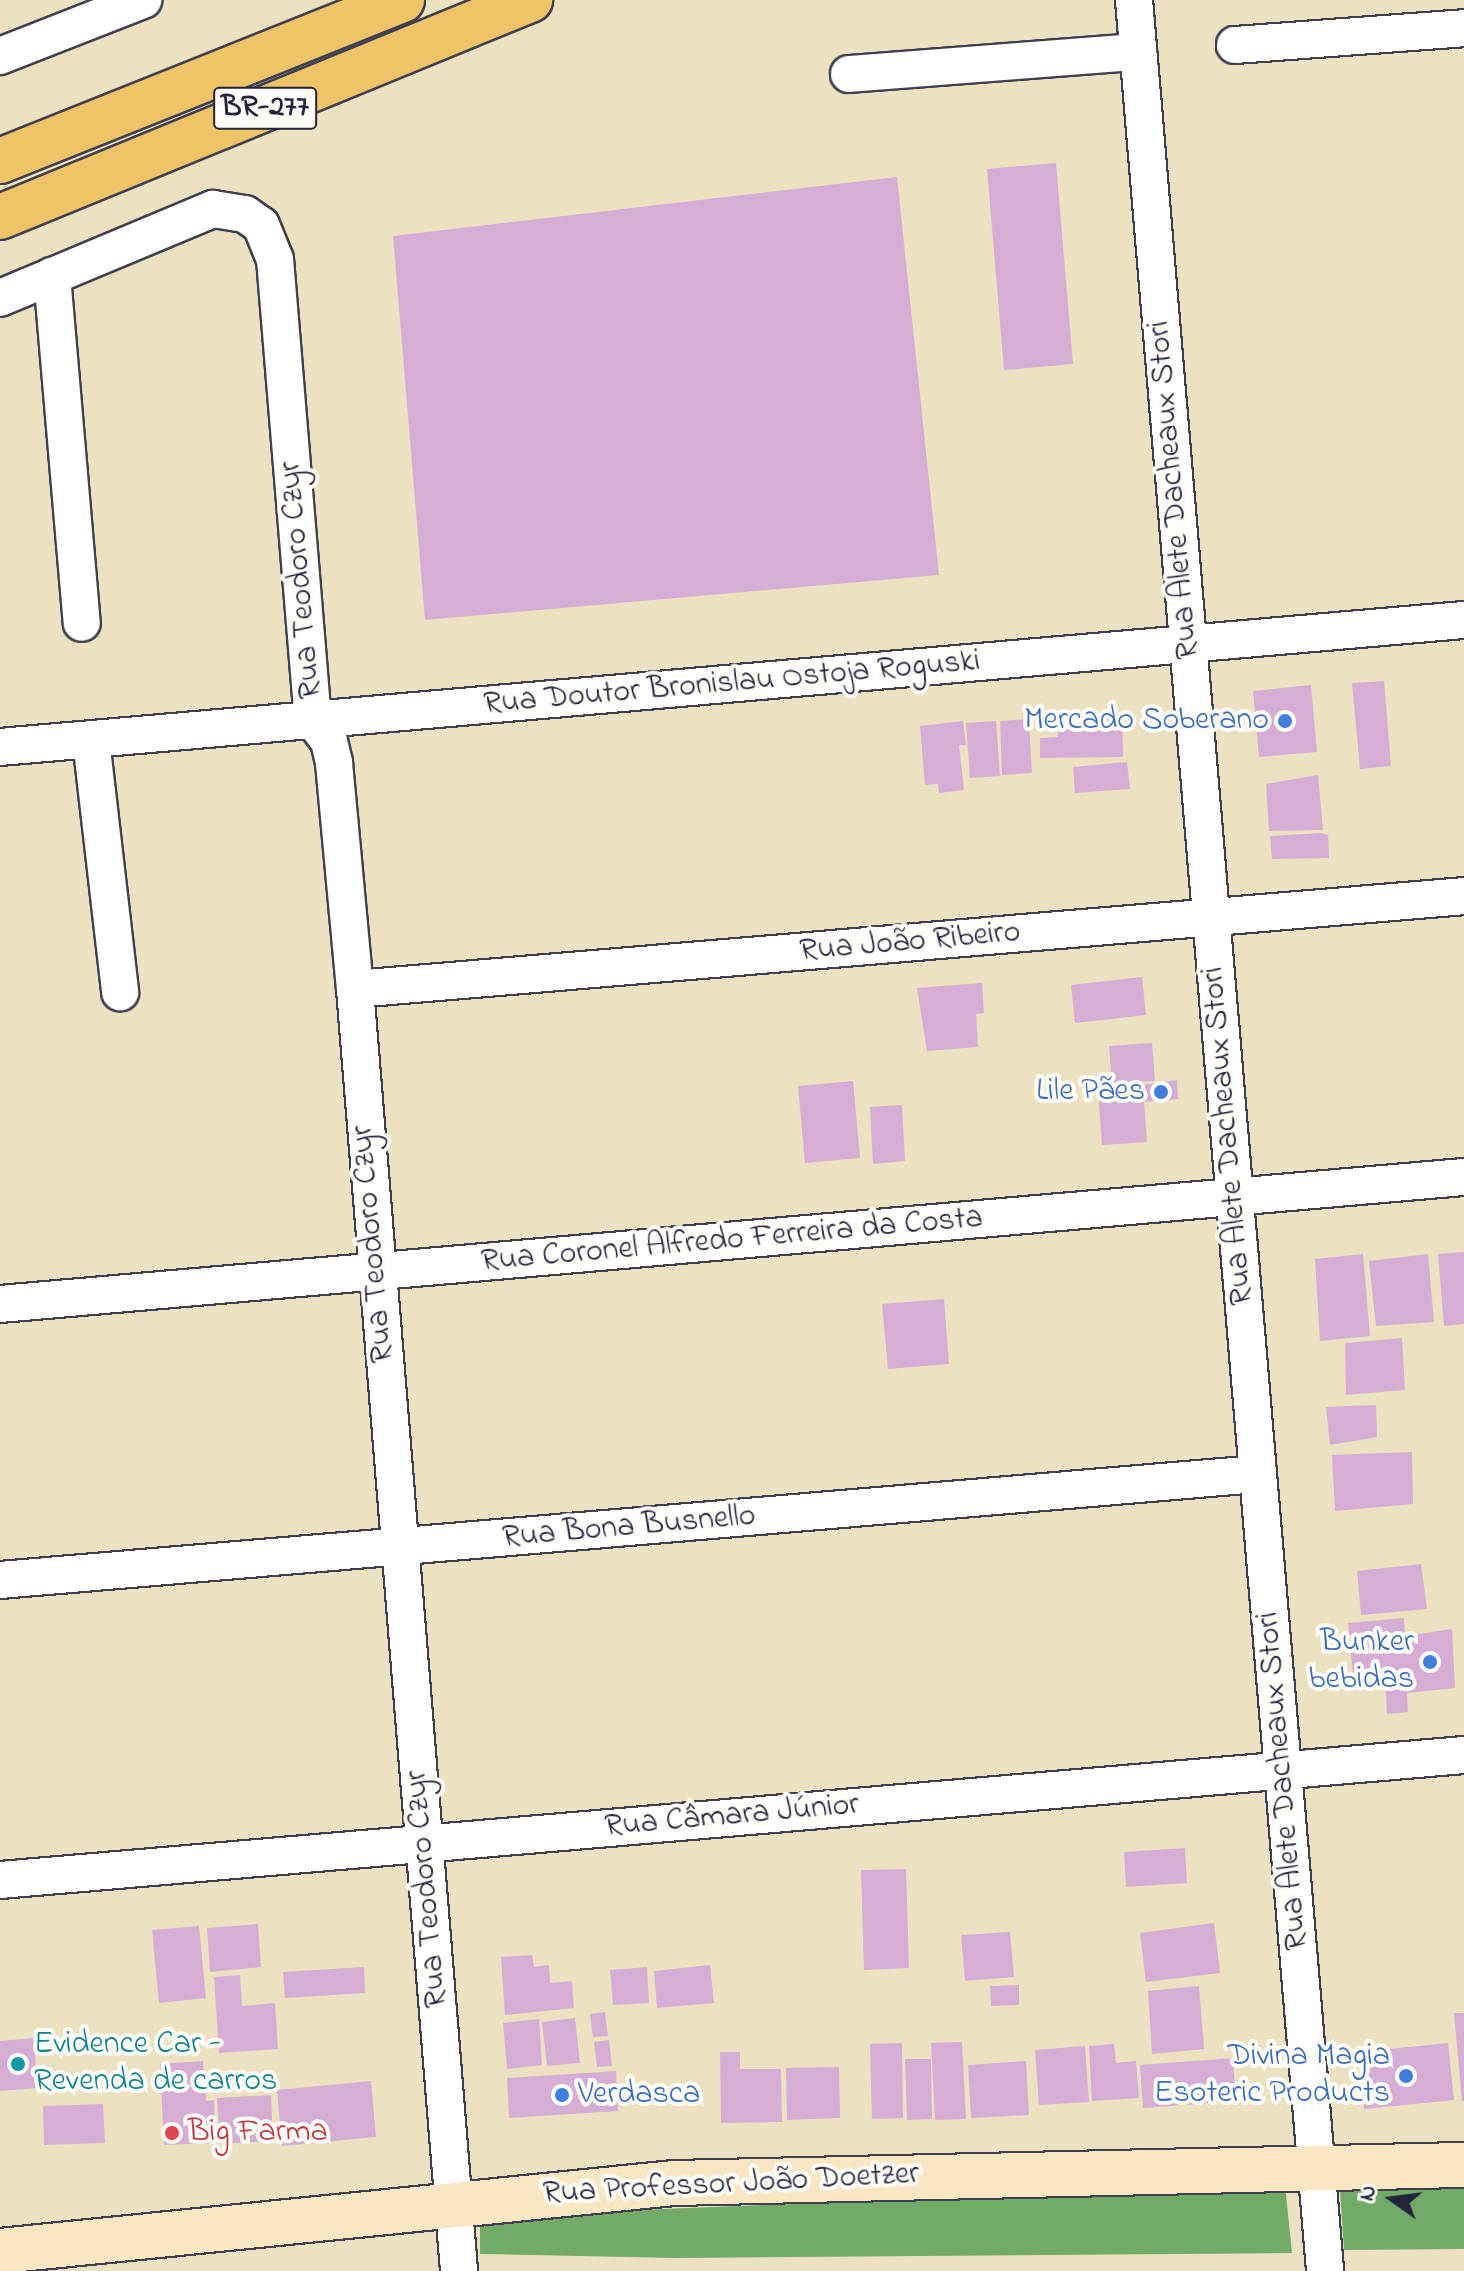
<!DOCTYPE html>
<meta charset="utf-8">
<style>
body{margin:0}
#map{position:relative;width:1464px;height:2271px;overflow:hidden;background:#ece2c1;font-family:"Indie Flower",sans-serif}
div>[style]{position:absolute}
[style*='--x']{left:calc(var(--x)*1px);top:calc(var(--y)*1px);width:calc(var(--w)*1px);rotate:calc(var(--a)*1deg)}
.forest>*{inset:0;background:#72aa68}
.building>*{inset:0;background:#d6aed5}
.roads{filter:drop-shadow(2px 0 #403f4f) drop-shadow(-2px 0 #403f4f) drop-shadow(0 2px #403f4f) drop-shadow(0 -2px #403f4f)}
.street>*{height:36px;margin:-18px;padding:0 18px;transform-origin:18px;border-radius:18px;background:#fff}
.secondary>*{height:44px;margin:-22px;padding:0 22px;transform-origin:22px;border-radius:22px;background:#f9e7c3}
.highway>*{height:44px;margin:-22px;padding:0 22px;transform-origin:22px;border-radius:22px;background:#efc469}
.dots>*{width:22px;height:22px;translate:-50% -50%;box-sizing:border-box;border:4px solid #fdfcf7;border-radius:50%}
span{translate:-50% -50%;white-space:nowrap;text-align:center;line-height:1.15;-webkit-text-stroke:8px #fdfcf7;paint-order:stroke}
.shield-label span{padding:2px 6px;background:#fdfcf7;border:2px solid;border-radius:6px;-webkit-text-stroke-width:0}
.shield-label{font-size:30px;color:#22223b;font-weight:700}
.street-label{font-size:32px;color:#22223b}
.shop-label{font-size:32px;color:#366cbe}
.right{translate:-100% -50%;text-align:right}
.left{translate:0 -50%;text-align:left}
.culture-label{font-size:32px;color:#0d838f}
.health-label{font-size:32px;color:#be3a42}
.north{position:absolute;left:1352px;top:2159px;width:80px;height:80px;-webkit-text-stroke:6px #fdfcf7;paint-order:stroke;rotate:284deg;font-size:22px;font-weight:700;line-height:32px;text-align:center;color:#22223b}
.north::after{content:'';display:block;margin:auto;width:28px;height:36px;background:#22223b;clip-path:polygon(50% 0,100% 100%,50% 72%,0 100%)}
</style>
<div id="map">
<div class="forest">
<i style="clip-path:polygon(1285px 2185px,1292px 2253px,677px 2258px,480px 2254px,480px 2216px)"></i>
<i style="clip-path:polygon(1464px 2185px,1464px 2249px,1344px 2250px,1340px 2189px)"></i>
</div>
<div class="building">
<i style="clip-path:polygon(1056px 163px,1073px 364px,1004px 370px,987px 169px)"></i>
<i style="clip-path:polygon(897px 177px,939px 575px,425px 620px,393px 236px)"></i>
<i style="clip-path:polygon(1384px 681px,1391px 766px,1360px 769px,1352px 683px)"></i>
<i style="clip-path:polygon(1311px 685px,1317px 752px,1259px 757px,1253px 691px)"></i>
<i style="clip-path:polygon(1058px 715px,1122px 715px,1123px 757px,1040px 758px,1040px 738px,1058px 737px)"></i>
<i style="clip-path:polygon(1029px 719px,1032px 773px,1002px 775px,1000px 721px)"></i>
<i style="clip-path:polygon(963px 721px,966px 745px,959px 745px,964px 790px,939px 793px,938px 784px,925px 785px,920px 726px)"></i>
<i style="clip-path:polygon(996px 721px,1000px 776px,970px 778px,966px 723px)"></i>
<i style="clip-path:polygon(1127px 762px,1130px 789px,1075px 793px,1073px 767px)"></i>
<i style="clip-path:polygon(1318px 775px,1323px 830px,1269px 831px,1266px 784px)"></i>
<i style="clip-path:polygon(1321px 833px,1328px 835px,1329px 858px,1272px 859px,1270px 836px)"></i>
<i style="clip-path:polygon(1142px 977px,1146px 1015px,1075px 1023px,1071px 985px)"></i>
<i style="clip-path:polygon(982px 983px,984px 1013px,976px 1014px,978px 1047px,927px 1051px,917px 988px)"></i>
<i style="clip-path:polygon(1152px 1043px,1155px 1081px,1112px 1083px,1109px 1046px)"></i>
<i style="clip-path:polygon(1177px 1080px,1178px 1099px,1144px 1102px,1147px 1142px,1102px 1145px,1098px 1091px)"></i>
<i style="clip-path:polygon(853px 1081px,860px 1158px,805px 1163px,798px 1086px)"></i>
<i style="clip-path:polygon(902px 1105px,905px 1161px,873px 1164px,870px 1107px)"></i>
<i style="clip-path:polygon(1464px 1252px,1464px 1324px,1444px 1326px,1438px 1254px)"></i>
<i style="clip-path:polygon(1363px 1254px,1370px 1336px,1320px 1341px,1315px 1259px)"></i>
<i style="clip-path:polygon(1428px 1254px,1434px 1322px,1376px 1326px,1369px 1261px)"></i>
<i style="clip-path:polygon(944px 1299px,949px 1364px,888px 1369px,882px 1304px)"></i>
<i style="clip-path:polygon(1402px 1338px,1405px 1390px,1346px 1395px,1345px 1343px)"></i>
<i style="clip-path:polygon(1376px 1405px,1377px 1437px,1330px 1445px,1326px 1407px)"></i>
<i style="clip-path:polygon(1412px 1452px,1413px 1504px,1335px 1511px,1332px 1455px)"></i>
<i style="clip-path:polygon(1421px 1564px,1427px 1609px,1361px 1615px,1357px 1571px)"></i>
<i style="clip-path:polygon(1404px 1618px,1405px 1636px,1452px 1629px,1455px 1688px,1407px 1693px,1408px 1712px,1387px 1714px,1385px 1674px,1353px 1677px,1348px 1623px)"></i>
<i style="clip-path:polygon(1185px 1848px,1187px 1883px,1126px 1887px,1124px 1852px)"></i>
<i style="clip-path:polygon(906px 1869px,909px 1968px,864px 1970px,861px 1870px)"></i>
<i style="clip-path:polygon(1214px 1923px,1220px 1973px,1146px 1982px,1140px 1933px)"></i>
<i style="clip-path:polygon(258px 1924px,261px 1967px,210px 1972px,207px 1928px)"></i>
<i style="clip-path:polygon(199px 1926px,206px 1998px,159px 2003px,152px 1930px)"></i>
<i style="clip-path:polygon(1010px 1932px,1014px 1977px,965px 1981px,961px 1935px)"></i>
<i style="clip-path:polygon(532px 1955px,534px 1967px,549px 1965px,550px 1983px,572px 1981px,574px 2008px,505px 2015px,501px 1957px)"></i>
<i style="clip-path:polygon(710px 1965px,714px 2003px,657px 2008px,654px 1971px)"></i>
<i style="clip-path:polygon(364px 1967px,365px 1993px,285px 1998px,283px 1972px)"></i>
<i style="clip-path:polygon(647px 1967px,649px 2003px,613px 2005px,610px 1970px)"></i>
<i style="clip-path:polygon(240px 1975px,242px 2006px,275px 2003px,278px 2049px,219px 2053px,214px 1977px)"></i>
<i style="clip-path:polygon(1019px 1985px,1019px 2005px,991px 2006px,990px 1986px)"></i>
<i style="clip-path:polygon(1199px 1986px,1204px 2049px,1152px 2054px,1148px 1991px)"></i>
<i style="clip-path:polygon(605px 2012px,608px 2036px,593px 2037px,590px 2014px)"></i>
<i style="clip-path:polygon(1454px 2013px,1464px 2013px,1464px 2101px,1462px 2101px)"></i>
<i style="clip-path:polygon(575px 2018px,580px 2063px,547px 2066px,542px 2022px)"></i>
<i style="clip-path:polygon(539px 2019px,542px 2065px,507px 2069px,503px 2023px)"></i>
<i style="clip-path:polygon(34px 2038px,37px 2088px,0 2091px,0 2041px)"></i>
<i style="clip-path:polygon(609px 2040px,612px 2066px,597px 2067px,594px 2042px)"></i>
<i style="clip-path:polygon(962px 2042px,966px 2119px,935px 2120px,931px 2043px)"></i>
<i style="clip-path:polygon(902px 2043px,903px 2118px,872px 2119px,870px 2044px)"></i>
<i style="clip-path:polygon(1448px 2043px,1454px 2100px,1364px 2109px,1359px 2052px)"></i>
<i style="clip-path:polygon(1114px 2044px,1116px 2063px,1136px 2061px,1139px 2098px,1092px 2101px,1089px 2046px)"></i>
<i style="clip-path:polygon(1085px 2046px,1089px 2102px,1039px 2105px,1035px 2050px)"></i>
<i style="clip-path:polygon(720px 2052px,740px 2052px,740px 2069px,781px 2069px,782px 2122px,721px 2123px)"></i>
<i style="clip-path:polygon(1233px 2058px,1236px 2101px,1143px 2108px,1140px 2065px)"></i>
<i style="clip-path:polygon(905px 2059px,931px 2059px,932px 2119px,907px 2120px)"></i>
<i style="clip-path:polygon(203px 2061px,206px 2101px,214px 2100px,216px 2143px,164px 2145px,160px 2064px)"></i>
<i style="clip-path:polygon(1026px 2061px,1029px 2115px,971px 2118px,968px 2065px)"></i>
<i style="clip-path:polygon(839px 2067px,840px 2118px,787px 2120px,786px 2068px)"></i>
<i style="clip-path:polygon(616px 2071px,618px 2111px,509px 2118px,507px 2078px)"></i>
<i style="clip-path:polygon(371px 2081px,376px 2137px,282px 2146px,277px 2090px)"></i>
<i style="clip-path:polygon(271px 2095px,273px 2141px,220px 2144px,217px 2098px)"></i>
<i style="clip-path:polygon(103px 2104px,105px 2143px,44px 2145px,43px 2106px)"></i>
</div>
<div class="roads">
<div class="street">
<i style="--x:1134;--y:0;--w:2279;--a:85.19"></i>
<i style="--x:1235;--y:45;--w:230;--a:-4.2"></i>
<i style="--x:0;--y:56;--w:154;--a:-21.4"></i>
<i style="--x:849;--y:74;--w:290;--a:-4.4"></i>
<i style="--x:52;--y:276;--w:348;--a:85.1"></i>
<i style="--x:0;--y:298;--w:231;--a:-22.7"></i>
<i style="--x:213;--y:209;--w:32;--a:9"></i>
<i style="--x:245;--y:214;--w:19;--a:35"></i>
<i style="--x:261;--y:225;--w:37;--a:68"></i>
<i style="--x:275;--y:259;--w:463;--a:85.3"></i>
<i style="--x:313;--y:720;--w:26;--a:53"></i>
<i style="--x:329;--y:741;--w:23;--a:77"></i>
<i style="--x:334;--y:763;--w:227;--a:84.7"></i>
<i style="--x:355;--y:989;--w:1286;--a:85.36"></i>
<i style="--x:91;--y:740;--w:254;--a:83.4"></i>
<i style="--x:0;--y:747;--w:1469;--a:-4.96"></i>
<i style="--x:355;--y:989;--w:1113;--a:-4.79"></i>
<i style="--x:0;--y:1304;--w:1469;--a:-4.96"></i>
<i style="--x:0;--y:1580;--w:1262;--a:-4.82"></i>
<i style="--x:0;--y:1880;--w:1469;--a:-4.88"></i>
</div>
<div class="secondary">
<i style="--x:0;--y:2251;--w:677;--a:-5.76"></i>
<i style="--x:674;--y:2183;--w:790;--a:-1.31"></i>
</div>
<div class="highway">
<i style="--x:0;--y:161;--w:433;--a:-21.8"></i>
<i style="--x:0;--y:217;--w:573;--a:-22.27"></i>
</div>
</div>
<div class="dots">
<i style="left:1285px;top:721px;background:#3f7fe0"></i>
<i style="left:1161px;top:1092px;background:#3f7fe0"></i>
<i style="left:1430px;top:1662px;background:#3f7fe0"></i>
<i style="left:18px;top:2064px;background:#0f9aa8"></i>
<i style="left:1406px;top:2076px;background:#3f7fe0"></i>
<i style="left:562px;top:2095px;background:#3f7fe0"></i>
<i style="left:172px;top:2133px;background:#e0444e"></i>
</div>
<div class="shield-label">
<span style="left:265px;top:108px">BR-277</span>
</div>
<div class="street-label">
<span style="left:1175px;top:490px;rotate:-95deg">Rua Alete Dacheaux Stori</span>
<span style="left:302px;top:580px;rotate:-95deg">Rua Teodoro Czyr</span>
<span style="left:732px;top:684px;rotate:-5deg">Rua Doutor Bronislau Ostoja Roguski</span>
<span style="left:910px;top:943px;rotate:-5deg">Rua João Ribeiro</span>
<span style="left:1229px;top:1136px;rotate:-95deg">Rua Alete Dacheaux Stori</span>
<span style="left:732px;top:1241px;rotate:-5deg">Rua Coronel Alfredo Ferreira da Costa</span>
<span style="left:374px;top:1244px;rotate:-95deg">Rua Teodoro Czyr</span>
<span style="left:629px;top:1528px;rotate:-5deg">Rua Bona Busnello</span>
<span style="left:1284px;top:1781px;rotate:-95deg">Rua Alete Dacheaux Stori</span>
<span style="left:732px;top:1817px;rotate:-5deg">Rua Câmara Júnior</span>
<span style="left:428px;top:1889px;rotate:-95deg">Rua Teodoro Czyr</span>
<span style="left:731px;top:2185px;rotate:-3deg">Rua Professor João Doetzer</span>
</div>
<div class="shop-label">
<span class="right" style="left:1269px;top:721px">Mercado Soberano</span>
<span class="right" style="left:1145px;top:1092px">Lile Pães</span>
<span class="right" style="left:1414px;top:1662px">Bunker<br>bebidas</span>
<span class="right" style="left:1390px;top:2076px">Divina Magia<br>Esoteric Products</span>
<span class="left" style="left:578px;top:2095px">Verdasca</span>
</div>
<div class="culture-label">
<span class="left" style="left:34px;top:2064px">Evidence Car -<br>Revenda de carros</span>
</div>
<div class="health-label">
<span class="left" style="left:188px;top:2133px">Big Farma</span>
</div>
<div class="north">N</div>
</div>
